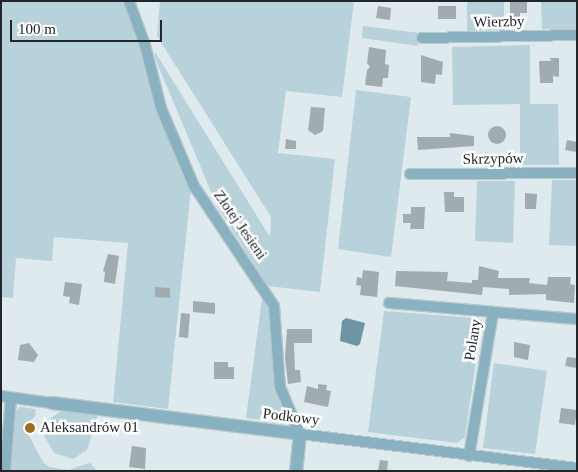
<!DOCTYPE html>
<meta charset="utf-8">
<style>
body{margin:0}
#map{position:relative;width:578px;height:472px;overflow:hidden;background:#deeaee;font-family:Georgia,serif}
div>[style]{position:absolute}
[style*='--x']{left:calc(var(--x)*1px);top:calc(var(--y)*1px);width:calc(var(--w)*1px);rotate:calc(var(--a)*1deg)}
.green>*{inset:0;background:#b8d2dc}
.water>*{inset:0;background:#6d95a4}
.building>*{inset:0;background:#a1acb1}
.round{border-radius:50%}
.roads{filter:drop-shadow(1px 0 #bcc7ca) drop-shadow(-1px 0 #bcc7ca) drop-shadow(0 1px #bcc7ca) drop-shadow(0 -1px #bcc7ca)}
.minor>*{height:10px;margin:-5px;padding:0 5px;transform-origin:5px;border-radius:5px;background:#88b2c1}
.tertiary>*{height:12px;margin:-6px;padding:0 6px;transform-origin:6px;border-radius:6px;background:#88b2c1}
.dots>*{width:14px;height:14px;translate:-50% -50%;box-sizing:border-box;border:2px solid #fff;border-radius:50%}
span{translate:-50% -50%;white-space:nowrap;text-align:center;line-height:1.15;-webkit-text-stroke:5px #fff;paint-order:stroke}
.street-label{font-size:15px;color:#222628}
.poi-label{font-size:15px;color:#222628}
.left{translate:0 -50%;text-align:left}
.frame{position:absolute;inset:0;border:2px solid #222628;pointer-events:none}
.scale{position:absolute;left:10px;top:20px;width:152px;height:22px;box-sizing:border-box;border:2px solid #222628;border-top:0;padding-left:6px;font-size:15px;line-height:18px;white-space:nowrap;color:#222628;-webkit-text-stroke:4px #fff;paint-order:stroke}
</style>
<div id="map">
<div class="green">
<i style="clip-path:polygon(1px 1px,123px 1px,140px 46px,146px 74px,191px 189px,168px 409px,113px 402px,128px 243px,54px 237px,52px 261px,16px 258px,13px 298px,1px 297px)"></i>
<i style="clip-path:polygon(160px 1px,354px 1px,342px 97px,286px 91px,278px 153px,335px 159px,320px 292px,268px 286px,217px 206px,155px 58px,155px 52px,270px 237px,271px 217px,157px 36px)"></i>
<i style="clip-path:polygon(467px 1px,504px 1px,504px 30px,467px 31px)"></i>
<i style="clip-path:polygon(541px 1px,577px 1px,577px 29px,542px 29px)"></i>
<i style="clip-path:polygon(363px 26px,420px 33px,418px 46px,362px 38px)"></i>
<i style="clip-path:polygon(530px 45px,530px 104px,558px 104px,559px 165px,520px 165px,520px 104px,453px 105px,452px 47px)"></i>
<i style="clip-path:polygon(356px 90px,411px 97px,391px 257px,338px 249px)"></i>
<i style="clip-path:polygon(552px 180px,577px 180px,577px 246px,549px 245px)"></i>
<i style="clip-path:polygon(477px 181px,515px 181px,513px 243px,475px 241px)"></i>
<i style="clip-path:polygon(263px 291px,272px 320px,276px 390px,289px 423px,246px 418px)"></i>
<i style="clip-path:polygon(384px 311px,474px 318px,481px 326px,465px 437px,457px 443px,368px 432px)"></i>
<i style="clip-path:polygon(494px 363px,547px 371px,535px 454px,483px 448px)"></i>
<i style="clip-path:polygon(20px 407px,35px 409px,36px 415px,29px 422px,27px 432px,43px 462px,49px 467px,68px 470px,90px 463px,97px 471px,10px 471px,14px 412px)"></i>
<i style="clip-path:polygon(61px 411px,98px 415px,87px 450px,73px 459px,54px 453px,44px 436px,48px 420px)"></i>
</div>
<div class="water">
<i style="clip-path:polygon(346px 318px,365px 323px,360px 344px,357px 346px,340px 341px,342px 321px)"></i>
</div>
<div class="building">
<i style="clip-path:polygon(510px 1px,527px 1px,527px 13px,520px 13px,520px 19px,510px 19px)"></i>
<i style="clip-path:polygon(378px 6px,391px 8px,390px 20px,376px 18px)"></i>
<i style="clip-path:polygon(438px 6px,456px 6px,456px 19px,438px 19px)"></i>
<i style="clip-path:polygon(369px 47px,386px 50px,385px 64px,389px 65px,388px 78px,383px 78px,382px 87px,365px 85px,367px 70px,370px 67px,367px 63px)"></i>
<i style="clip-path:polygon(421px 55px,443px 62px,442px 75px,436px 74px,435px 84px,421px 82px)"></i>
<i style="clip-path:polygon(550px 58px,559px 58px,559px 77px,553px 76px,553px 83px,540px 83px,539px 61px,551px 61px)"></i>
<i style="clip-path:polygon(311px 107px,325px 108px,323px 131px,315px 135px,308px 130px)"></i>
<i class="round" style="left:488px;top:126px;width:18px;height:18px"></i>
<i style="clip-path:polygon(450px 133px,474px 136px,474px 146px,418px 150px,417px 137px,450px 137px)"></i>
<i style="clip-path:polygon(286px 139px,296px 141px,296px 149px,285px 149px)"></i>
<i style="clip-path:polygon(567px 140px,577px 142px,577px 152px,565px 150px)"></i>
<i style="clip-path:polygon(444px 192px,454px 192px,454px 197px,464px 197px,464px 212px,445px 212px)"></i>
<i style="clip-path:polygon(525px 193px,537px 194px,536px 209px,525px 209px)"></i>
<i style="clip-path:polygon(411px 207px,425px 207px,424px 229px,410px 229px,411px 223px,403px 223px,403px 214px,411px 214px)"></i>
<i style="clip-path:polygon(108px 254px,119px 256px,115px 284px,104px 282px,105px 272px,103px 271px)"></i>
<i style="clip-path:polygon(479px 266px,499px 271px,498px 278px,530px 278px,529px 283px,547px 285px,548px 277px,571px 277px,570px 284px,575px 285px,574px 303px,546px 300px,546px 294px,509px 295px,509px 289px,483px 287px,482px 295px,395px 286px,396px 271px,448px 272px,447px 281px,472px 283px,472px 280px,478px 280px)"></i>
<i style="clip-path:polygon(363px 270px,379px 272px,377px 297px,360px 295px,361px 286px,356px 285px,357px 277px,362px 278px)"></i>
<i style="clip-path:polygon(65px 282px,82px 284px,79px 305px,69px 303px,70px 297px,63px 296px)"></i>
<i style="clip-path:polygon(155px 287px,170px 288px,170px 298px,155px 297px)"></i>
<i style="clip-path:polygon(193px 301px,215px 303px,215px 314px,193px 312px)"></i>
<i style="clip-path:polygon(181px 313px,190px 314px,188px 338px,179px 337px)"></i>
<i style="clip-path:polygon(287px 329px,312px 329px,312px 343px,294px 343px,295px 370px,300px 370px,301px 382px,288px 384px,285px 357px)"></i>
<i style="clip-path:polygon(514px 342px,530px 345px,528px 360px,514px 357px)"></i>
<i style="clip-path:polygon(29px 343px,38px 355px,34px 362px,18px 360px,20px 345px)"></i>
<i style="clip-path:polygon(567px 357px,577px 358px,577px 368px,565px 366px)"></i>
<i style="clip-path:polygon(214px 362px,228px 362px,228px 367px,234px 367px,234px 379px,214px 379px)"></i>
<i style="clip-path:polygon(318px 384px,327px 385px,326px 390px,331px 391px,328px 407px,304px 402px,307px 386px,318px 389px)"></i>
<i style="clip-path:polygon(561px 408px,577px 410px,575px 425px,559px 423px)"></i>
<i style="clip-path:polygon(132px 446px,146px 448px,145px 469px,129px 467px)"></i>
<i style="clip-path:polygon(380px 460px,388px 461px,387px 471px,378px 471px)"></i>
</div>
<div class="roads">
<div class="minor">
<i style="--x:129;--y:1;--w:47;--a:70"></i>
<i style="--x:145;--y:45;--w:65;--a:75.7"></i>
<i style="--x:161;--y:108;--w:85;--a:67.1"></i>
<i style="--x:194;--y:186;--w:144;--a:56.3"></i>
<i style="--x:274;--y:306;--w:81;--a:85.8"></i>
<i style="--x:280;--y:387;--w:51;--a:66.9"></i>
<i style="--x:300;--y:434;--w:279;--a:7"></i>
<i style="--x:422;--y:38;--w:155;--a:-1.1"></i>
<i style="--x:410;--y:174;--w:167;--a:-0.3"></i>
<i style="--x:389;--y:303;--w:104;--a:4.9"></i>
<i style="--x:1;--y:396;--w:51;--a:7.8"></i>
<i style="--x:469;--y:456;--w:146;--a:-80.5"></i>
<i style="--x:493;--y:312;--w:84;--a:4.8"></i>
<i style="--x:5;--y:471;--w:73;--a:-85.3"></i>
</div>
<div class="tertiary">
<i style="--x:52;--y:403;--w:250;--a:7.1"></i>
<i style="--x:300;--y:434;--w:37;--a:96"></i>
</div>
</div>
<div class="dots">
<i style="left:30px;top:428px;background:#9f6c22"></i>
</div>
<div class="street-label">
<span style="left:499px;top:22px;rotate:-1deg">Wierzby</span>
<span style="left:493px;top:159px;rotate:-1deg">Skrzypów</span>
<span style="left:240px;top:225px;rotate:55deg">Złotej Jesieni</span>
<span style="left:473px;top:340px;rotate:-81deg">Polany</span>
<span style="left:291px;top:417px;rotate:7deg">Podkowy</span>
</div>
<div class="poi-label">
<span class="left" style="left:40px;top:428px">Aleksandrów 01</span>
</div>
<div class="frame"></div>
<div class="scale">100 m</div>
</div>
